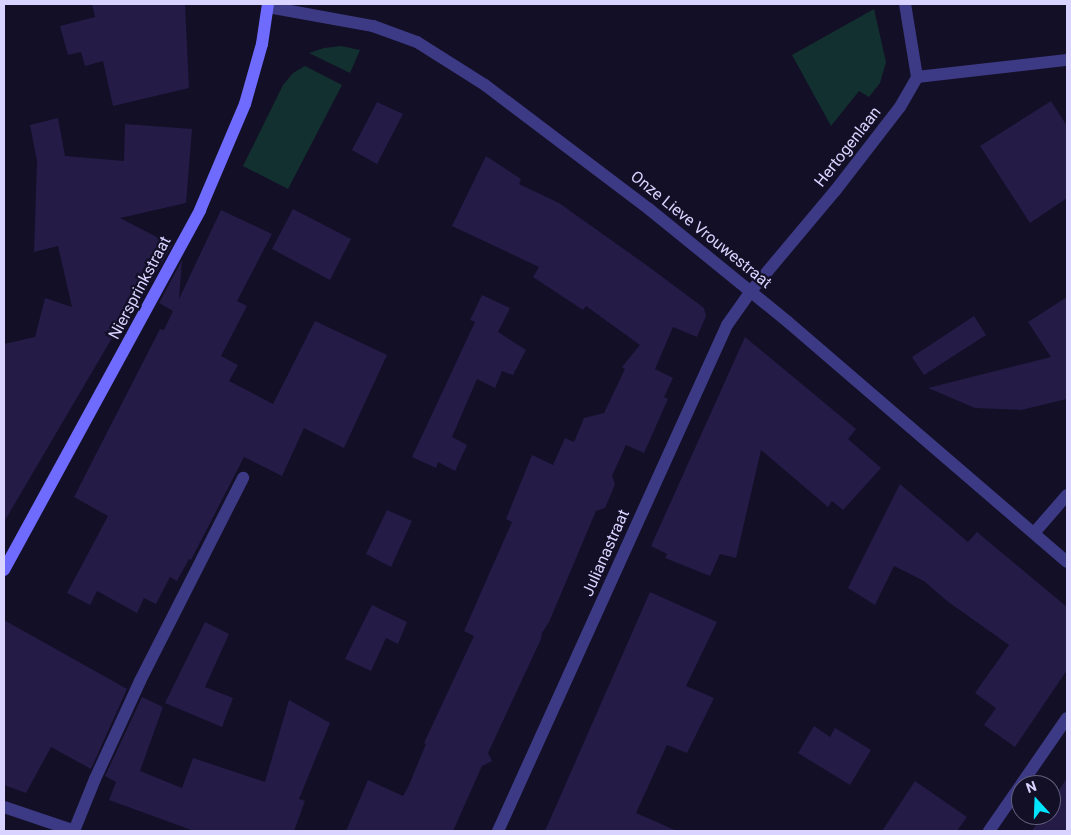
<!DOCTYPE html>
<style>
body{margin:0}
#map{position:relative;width:1071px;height:835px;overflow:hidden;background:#130f26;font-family:Roboto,sans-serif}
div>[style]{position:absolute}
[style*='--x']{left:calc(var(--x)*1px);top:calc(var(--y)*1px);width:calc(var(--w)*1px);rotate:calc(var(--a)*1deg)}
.green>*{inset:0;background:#12302f}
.building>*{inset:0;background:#241b47}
.service>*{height:12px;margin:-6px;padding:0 6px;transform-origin:6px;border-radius:6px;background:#3d3a85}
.minor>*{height:12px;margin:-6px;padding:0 6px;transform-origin:6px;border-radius:6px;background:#3d3a85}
.tertiary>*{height:12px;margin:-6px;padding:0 6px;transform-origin:6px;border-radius:6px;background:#3d3a85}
.secondary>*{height:12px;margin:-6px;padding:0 6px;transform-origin:6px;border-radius:6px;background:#6f6bff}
span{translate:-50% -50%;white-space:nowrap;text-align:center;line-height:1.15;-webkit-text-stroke:4.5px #130f26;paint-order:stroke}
.street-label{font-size:16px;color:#d9d4ff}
.frame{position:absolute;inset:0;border:5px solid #d9d4ff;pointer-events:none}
.north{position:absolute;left:1011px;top:775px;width:50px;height:50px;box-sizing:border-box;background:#130f26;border:1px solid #625e7d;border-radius:50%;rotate:340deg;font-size:14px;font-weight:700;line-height:20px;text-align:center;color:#d9d4ff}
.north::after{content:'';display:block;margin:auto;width:18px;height:22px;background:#00e5ff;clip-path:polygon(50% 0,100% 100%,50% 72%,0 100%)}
</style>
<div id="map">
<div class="green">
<i style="clip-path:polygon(874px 9px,886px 62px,880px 83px,869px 97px,859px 91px,831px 126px,792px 55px)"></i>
<i style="clip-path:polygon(341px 46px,360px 50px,350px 73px,309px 53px,324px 48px)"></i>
<i style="clip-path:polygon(305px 66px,342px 85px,288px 189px,243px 166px,283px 85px,293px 73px)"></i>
</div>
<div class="building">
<i style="clip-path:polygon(92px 4px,185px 4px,189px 88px,113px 106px,103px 61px,85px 66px,81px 52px,68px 55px,60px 26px,95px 17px)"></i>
<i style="clip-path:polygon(1051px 101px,1067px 126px,1067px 198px,1030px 223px,980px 146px)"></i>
<i style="clip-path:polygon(377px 102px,403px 114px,377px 164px,352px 150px)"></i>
<i style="clip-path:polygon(58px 118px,65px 156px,124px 161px,125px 124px,192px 129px,186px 203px,120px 218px,172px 245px,144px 295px,139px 292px,4px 522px,4px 344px,35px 337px,45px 298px,72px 307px,58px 246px,34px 252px,37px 161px,30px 125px)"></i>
<i style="clip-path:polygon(486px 156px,521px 179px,519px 184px,559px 203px,649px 267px,704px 308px,706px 316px,697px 337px,673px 327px,655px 369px,673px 378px,664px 397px,668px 399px,644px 453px,626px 445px,612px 476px,615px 484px,611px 494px,605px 508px,596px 511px,549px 622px,542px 633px,541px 639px,488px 753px,492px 761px,482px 766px,453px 831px,346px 831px,368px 780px,403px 796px,409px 785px,426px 744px,424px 743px,474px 636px,464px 631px,512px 522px,506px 519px,532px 455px,553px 465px,565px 438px,574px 442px,584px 418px,604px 413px,625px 369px,622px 367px,640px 345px,586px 306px,583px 310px,533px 277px,539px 267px,452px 226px)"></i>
<i style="clip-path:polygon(293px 209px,351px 239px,330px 280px,272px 249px)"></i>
<i style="clip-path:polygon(221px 210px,272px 234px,237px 301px,247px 306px,221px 356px,238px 365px,229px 381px,273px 404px,315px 321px,387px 355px,344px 448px,304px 428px,282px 476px,244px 457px,191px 560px,189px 559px,177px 581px,170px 577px,156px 604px,144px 598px,137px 613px,97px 591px,90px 605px,67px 593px,108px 516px,74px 497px,160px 329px,164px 330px,173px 311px,159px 303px,182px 260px,179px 299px)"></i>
<i style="clip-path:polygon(482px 295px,510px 308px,498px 332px,526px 350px,513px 375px,502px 371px,495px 388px,477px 379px,452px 437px,467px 445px,455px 471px,438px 462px,436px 468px,412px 457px,475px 322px,470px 320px)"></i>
<i style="clip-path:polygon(1067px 297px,1067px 399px,1021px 410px,975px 408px,928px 388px,1051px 357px,1028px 322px)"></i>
<i style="clip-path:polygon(974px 316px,986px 335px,924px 375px,912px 357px)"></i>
<i style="clip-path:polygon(745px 337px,856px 429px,848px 439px,881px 468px,843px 510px,832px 501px,828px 507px,761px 450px,736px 558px,720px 554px,710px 576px,665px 558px,667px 554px,651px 546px)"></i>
<i style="clip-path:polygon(900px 484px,968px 542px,977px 532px,1067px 607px,1067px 670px,1015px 747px,984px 725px,996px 708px,975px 693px,1009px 645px,947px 601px,924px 581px,894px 566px,875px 605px,848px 588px)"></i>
<i style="clip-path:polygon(387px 510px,412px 521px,391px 567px,366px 554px)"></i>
<i style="clip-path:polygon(650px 592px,717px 622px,686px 686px,714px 698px,687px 753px,667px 745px,636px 813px,677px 831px,545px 831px)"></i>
<i style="clip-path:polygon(372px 605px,407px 622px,398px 644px,386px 638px,371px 671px,345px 659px)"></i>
<i style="clip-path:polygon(4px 620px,127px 689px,91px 769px,51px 747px,26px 793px,4px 785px)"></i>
<i style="clip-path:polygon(205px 622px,229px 634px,205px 687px,233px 698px,222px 727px,165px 703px)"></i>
<i style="clip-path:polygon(142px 697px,163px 707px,140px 771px,182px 788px,193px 758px,265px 782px,289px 700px,330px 723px,299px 799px,305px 801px,294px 831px,194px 831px,109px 800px,116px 782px,105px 776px)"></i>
<i style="clip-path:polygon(814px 726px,830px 737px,835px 728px,871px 750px,850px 785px,798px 753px)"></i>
<i style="clip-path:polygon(1067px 778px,1067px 831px,1032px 831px,1042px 815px,1051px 815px,1051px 802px)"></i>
<i style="clip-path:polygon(915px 781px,967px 817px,957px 831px,882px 831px)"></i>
</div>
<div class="service">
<i style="--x:74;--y:831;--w:56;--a:-68"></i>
<i style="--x:95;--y:779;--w:108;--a:-65.3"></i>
<i style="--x:140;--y:681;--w:228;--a:-63.1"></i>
</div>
<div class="minor">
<i style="--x:917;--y:77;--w:151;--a:-6.5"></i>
<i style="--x:1034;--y:533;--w:50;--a:-49"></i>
<i style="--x:4;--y:807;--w:75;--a:18.7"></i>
<i style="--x:498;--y:831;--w:555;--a:-65.65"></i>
<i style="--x:727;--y:325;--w:42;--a:-54.8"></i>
<i style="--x:751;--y:291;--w:131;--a:-50"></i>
<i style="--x:835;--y:191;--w:106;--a:-52.3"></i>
<i style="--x:900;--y:107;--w:34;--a:-60"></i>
<i style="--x:917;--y:77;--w:74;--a:-99.3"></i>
<i style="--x:989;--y:831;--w:137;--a:-55.4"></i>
</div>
<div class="tertiary">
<i style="--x:268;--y:7;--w:107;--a:10.3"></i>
<i style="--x:373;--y:26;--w:47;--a:20"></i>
<i style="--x:417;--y:42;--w:80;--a:32.3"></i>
<i style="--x:485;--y:85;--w:206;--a:37.1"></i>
<i style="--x:649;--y:209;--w:179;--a:39.1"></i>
<i style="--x:788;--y:322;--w:368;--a:40.7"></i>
</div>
<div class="secondary">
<i style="--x:4;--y:570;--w:410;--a:-61.4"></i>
<i style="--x:200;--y:210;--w:115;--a:-67"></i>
<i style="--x:245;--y:104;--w:62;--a:-74.2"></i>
<i style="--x:262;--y:44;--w:40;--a:-81.5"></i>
</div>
<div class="street-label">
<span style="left:848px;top:147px;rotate:-52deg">Hertogenlaan</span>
<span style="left:701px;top:230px;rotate:39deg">Onze Lieve Vrouwestraat</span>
<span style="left:140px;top:288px;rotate:-62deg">Niersprinkstraat</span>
<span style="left:606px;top:553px;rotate:-66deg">Julianastraat</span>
</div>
<div class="frame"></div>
<div class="north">N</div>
</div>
